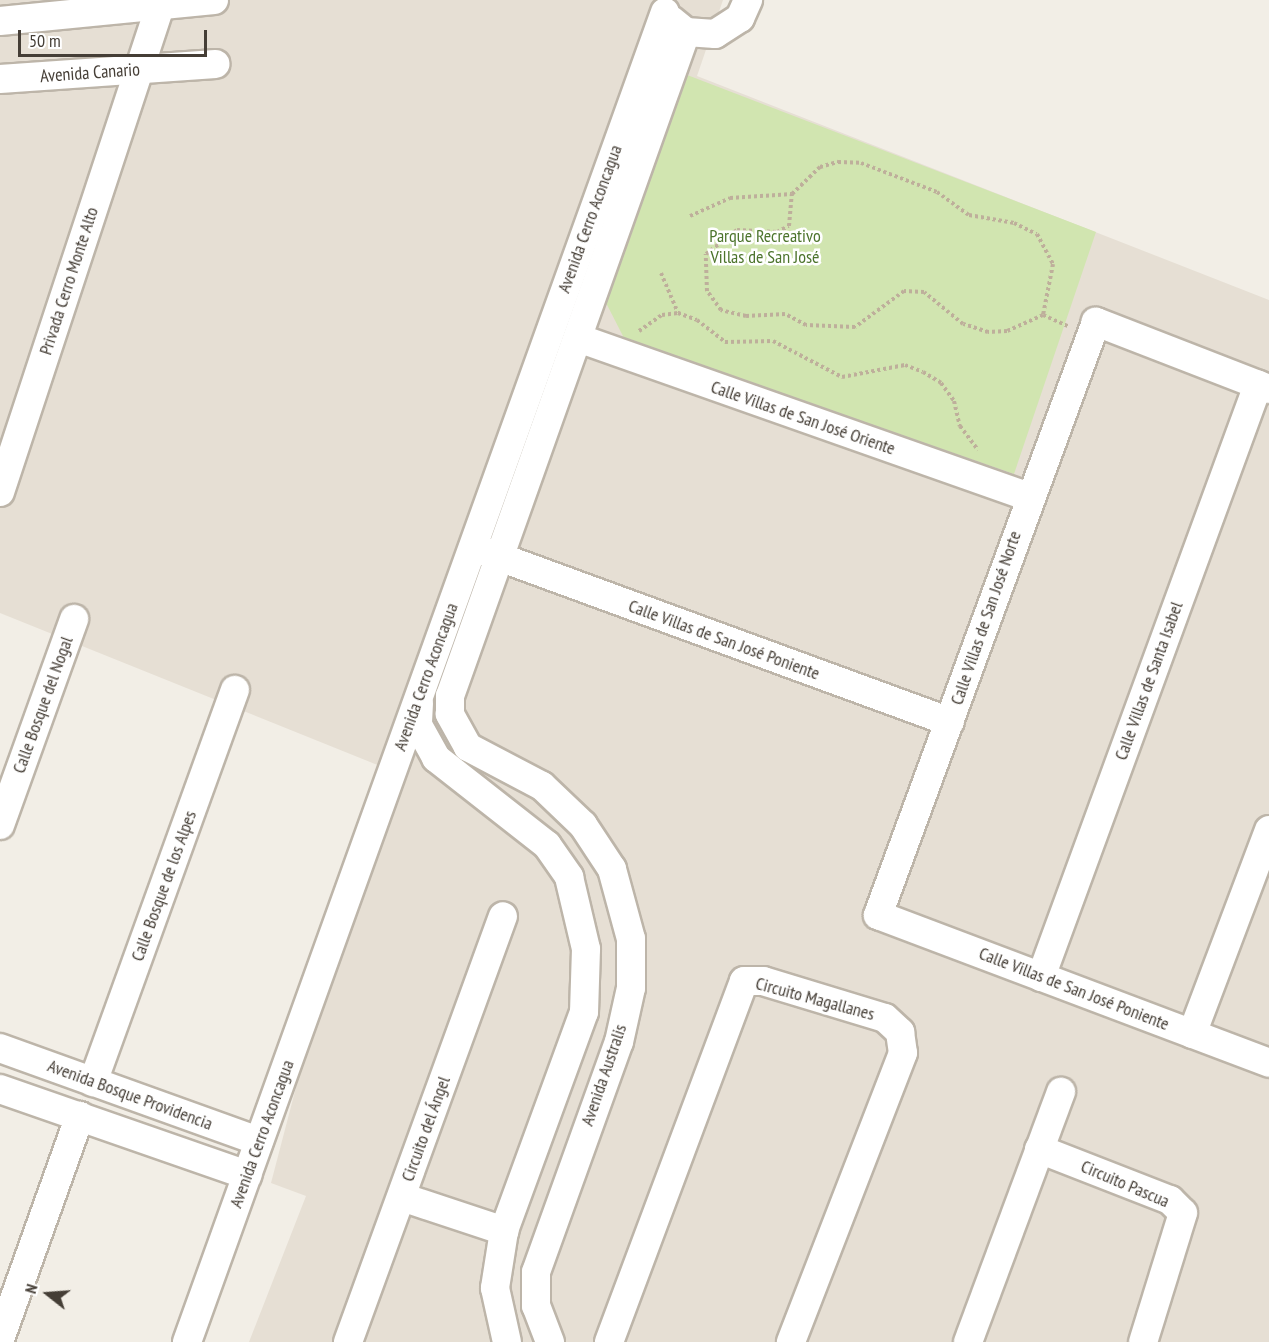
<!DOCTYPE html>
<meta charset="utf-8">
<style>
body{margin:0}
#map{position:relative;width:1269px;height:1342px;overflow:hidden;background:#f2eee6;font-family:"PT Sans Narrow",sans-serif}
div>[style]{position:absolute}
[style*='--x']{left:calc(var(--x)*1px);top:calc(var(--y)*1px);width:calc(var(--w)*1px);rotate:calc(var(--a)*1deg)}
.residential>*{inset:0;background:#e6dfd4}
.green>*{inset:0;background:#d1e5b0}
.path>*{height:4px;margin-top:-2px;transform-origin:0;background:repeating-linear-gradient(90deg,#beaf9b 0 3px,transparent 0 6px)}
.roads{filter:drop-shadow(2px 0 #bdb5a9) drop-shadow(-2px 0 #bdb5a9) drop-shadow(0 2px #bdb5a9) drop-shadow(0 -2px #bdb5a9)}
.minor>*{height:28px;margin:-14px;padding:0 14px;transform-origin:14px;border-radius:14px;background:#fff}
span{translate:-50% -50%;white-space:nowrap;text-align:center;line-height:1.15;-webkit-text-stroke:5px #fff;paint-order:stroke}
.street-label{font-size:18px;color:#453e36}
.park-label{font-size:18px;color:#4c742c}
.north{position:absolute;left:18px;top:1264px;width:60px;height:60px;-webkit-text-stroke:4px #fff;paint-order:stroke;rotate:287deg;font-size:16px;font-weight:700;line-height:24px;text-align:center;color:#453e36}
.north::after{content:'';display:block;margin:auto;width:21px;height:27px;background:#453e36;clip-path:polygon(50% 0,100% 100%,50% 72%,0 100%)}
.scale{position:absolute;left:18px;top:30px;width:189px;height:27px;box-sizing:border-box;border:3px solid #453e36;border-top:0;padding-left:8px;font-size:18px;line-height:21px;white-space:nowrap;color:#453e36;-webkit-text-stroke:4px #fff;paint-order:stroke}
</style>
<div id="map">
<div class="residential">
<i style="clip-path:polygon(0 0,723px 0,697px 76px,1269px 300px,1269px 1342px,249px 1342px,306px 1196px,271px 1183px,380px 766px,0 613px)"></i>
</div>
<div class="green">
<i style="clip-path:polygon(682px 73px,1096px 232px,1014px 474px,625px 340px,602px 295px)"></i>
</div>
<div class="path">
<i style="--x:838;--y:162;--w:23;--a:2"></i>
<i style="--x:861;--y:163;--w:81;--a:20.9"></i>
<i style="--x:937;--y:192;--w:39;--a:36"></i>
<i style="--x:969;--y:215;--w:46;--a:10.1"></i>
<i style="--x:1014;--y:223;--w:25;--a:26"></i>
<i style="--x:1037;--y:234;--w:34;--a:62"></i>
<i style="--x:1053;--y:264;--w:52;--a:101.1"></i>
<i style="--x:1043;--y:315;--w:39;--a:156"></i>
<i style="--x:1007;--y:331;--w:19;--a:177"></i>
<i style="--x:988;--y:332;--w:26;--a:-162"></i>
<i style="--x:963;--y:324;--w:50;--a:-140.6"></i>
<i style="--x:924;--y:292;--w:20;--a:-177"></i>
<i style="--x:904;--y:291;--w:61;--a:143.7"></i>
<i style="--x:855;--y:327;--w:49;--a:-177.7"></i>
<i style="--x:806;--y:325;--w:24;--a:-152"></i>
<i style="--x:785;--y:314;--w:39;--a:177"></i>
<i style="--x:746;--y:316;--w:26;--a:-167"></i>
<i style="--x:721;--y:310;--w:24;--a:-126"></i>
<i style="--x:707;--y:291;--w:37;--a:-92"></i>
<i style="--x:706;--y:254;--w:39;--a:-38"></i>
<i style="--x:737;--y:230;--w:40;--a:2.9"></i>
<i style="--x:777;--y:232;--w:13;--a:-27"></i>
<i style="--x:789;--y:226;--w:32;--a:-85"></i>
<i style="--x:792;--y:194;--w:39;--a:-44"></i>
<i style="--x:820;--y:167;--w:19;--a:-16"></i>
<i style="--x:690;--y:216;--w:44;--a:-24.2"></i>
<i style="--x:730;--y:198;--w:62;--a:-3.7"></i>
<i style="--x:661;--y:273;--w:43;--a:67"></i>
<i style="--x:678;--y:313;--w:20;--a:20"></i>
<i style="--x:697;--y:320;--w:36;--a:38"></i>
<i style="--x:725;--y:342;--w:48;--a:-1.2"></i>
<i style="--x:773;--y:341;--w:78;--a:27.6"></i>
<i style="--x:842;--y:377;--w:64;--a:-10.8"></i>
<i style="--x:905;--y:365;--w:19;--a:21"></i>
<i style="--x:923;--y:372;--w:21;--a:31"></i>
<i style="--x:941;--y:383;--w:22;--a:54"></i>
<i style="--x:954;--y:401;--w:26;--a:77"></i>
<i style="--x:960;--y:426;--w:30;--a:53"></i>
<i style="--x:1043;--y:315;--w:27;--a:24"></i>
<i style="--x:639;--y:331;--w:28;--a:-35"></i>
<i style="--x:662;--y:315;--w:16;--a:-7"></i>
</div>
<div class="roads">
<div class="minor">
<i style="--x:671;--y:20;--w:19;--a:39"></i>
<i style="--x:686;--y:32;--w:29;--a:4"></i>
<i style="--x:715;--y:34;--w:30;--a:-33"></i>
<i style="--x:740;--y:18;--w:20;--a:-66"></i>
<i style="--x:0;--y:21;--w:215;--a:-5.6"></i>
<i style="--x:0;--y:79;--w:216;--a:-4"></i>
<i style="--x:578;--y:338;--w:478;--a:19.4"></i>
<i style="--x:1269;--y:389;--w:186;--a:-158.8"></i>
<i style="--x:1096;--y:322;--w:632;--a:110.18"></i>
<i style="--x:878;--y:915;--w:418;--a:20.7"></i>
<i style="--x:0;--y:492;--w:518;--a:-71.77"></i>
<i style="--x:483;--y:551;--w:497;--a:20.1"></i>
<i style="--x:419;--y:703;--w:22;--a:93"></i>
<i style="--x:418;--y:725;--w:38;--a:61"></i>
<i style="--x:436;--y:758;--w:141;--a:38.1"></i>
<i style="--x:547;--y:845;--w:39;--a:55"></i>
<i style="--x:569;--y:877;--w:74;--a:76.7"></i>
<i style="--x:586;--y:949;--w:63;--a:91.8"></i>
<i style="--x:584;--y:1012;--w:233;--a:110.1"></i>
<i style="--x:504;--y:1231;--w:58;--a:99"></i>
<i style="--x:495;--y:1288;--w:55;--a:77.5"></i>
<i style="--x:0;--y:825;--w:219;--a:-70.2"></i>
<i style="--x:1041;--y:977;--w:631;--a:-69.87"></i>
<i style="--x:1192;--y:1034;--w:218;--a:-69.3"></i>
<i style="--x:0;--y:1048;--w:275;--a:19.8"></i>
<i style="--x:93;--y:1082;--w:417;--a:-70.1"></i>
<i style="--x:0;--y:1089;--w:262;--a:19.2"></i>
<i style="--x:1039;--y:1149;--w:141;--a:21.3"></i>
<i style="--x:1170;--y:1200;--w:18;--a:45"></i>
<i style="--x:1183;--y:1213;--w:135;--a:107.2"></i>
<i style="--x:402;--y:1197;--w:108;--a:18.4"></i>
<i style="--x:0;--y:1339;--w:237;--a:-70.3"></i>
<i style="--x:187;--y:1342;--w:1413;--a:-70.23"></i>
<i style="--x:348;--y:1342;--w:453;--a:-70"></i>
<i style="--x:550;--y:1342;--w:39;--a:-111"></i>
<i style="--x:536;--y:1306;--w:34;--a:-90"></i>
<i style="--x:536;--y:1272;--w:245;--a:-70.2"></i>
<i style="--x:619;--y:1042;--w:55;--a:-77.5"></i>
<i style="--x:631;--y:988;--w:49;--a:-90"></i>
<i style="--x:631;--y:939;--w:73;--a:-105.2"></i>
<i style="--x:612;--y:869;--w:53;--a:-123.4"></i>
<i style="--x:583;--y:825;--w:57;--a:-136.4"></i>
<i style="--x:542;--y:786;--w:84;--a:-152.2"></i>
<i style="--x:468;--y:747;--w:38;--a:-119"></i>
<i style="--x:450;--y:714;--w:18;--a:-90"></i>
<i style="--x:450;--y:696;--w:705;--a:-70.43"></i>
<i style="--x:609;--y:1342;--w:385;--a:-69.5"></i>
<i style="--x:744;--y:981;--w:19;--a:0"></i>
<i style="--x:763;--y:981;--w:127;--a:16.9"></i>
<i style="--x:885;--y:1018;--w:21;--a:43"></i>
<i style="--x:900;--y:1032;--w:21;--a:82"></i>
<i style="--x:903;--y:1053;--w:310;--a:111.2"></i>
<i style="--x:968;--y:1342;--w:267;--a:-69.6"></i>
</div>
</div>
<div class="street-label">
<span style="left:90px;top:73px;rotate:-4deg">Avenida Canario</span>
<span style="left:590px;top:219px;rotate:-70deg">Avenida Cerro Aconcagua</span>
<span style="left:69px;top:281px;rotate:-72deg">Privada Cerro Monte Alto</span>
<span style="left:803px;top:418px;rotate:19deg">Calle Villas de San José Oriente</span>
<span style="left:986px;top:618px;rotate:-71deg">Calle Villas de San José Norte</span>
<span style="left:724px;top:640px;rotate:20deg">Calle Villas de San José Poniente</span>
<span style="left:426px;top:677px;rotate:-70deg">Avenida Cerro Aconcagua</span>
<span style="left:1149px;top:681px;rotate:-70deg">Calle Villas de Santa Isabel</span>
<span style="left:43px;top:705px;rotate:-70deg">Calle Bosque del Nogal</span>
<span style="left:164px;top:886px;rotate:-70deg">Calle Bosque de los Alpes</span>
<span style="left:1074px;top:989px;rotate:21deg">Calle Villas de San José Poniente</span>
<span style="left:815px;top:999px;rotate:15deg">Circuito Magallanes</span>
<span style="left:604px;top:1075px;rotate:-71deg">Avenida Australis</span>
<span style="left:130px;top:1095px;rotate:20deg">Avenida Bosque Providencia</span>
<span style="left:426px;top:1129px;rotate:-70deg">Circuito del Ángel</span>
<span style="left:262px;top:1134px;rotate:-70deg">Avenida Cerro Aconcagua</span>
<span style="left:1125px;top:1184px;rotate:23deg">Circuito Pascua</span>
</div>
<div class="park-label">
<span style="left:765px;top:247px">Parque Recreativo<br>Villas de San José</span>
</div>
<div class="north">N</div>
<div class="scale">50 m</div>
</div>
